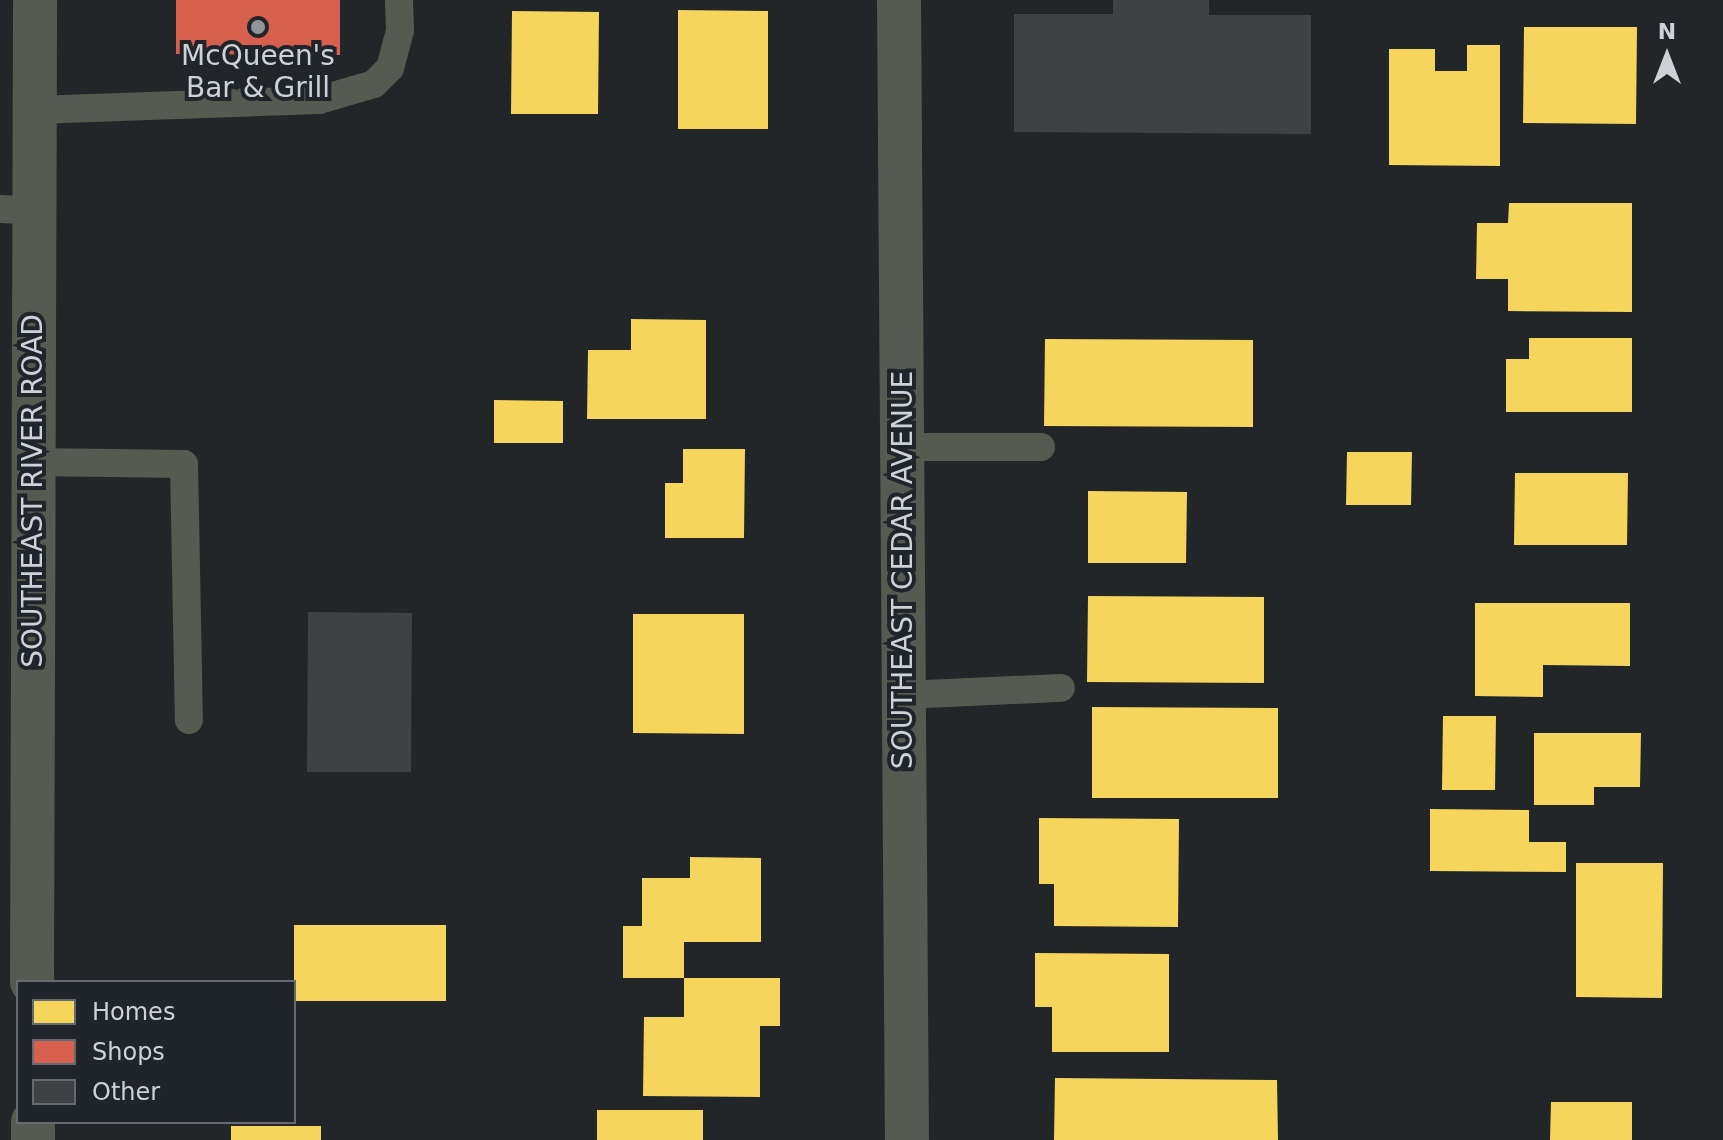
<!DOCTYPE html>
<style>
body{margin:0}
#map{position:relative;width:1723px;height:1140px;overflow:hidden;background:#232629;font-family:"DejaVu Sans",sans-serif}
div>[style]{position:absolute}
[style*='--x']{left:calc(var(--x)*1px);top:calc(var(--y)*1px);width:calc(var(--w)*1px);rotate:calc(var(--a)*1deg)}
.homes>*{inset:0;background:#f6d55c}
.shops>*{inset:0;background:#d6604d}
.building>*{inset:0;background:#3f4244}
.service>*{height:28px;margin:-14px;padding:0 14px;transform-origin:14px;border-radius:14px;background:#575a50}
.minor>*{height:44px;margin:-22px;padding:0 22px;transform-origin:22px;border-radius:22px;background:#575a50}
.tertiary>*{height:44px;margin:-22px;padding:0 22px;transform-origin:22px;border-radius:22px;background:#575a50}
.dots>*{width:22px;height:22px;translate:-50% -50%;box-sizing:border-box;border:4px solid #20252c;border-radius:50%}
span{translate:-50% -50%;white-space:nowrap;text-align:center;line-height:1.15;-webkit-text-stroke:8px #20252c;paint-order:stroke}
.poi-label{font-size:28px;color:#ced2d7}
.street-label{font-size:28px;color:#ced2d7}
.legend{position:absolute;left:16px;top:980px;width:280px;height:144px;box-sizing:border-box;background:#20252c;border:2px solid #666a70;margin:0;padding:10px 14px;list-style:none;font-size:24px;color:#ced2d7}
.legend li{display:flex;align-items:center;gap:16px;height:40px}
.legend b{width:40px;border:2px solid #666a70}
.north{position:absolute;left:1627px;top:16px;width:80px;height:80px;-webkit-text-stroke:6px #20252c;paint-order:stroke;rotate:0deg;font-size:22px;font-weight:700;line-height:32px;text-align:center;color:#ced2d7}
.north::after{content:'';display:block;margin:auto;width:28px;height:36px;background:#ced2d7;clip-path:polygon(50% 0,100% 100%,50% 72%,0 100%)}
</style>
<div id="map">
<div class="homes">
<i style="clip-path:polygon(678px 10px,768px 11px,768px 129px,678px 129px)"></i>
<i style="clip-path:polygon(512px 11px,599px 12px,598px 114px,511px 114px)"></i>
<i style="clip-path:polygon(1524px 27px,1637px 27px,1636px 124px,1523px 123px)"></i>
<i style="clip-path:polygon(1467px 45px,1500px 45px,1500px 166px,1389px 165px,1389px 49px,1435px 49px,1435px 71px,1467px 71px)"></i>
<i style="clip-path:polygon(1509px 203px,1632px 203px,1632px 312px,1508px 311px,1508px 279px,1476px 279px,1477px 223px,1508px 223px)"></i>
<i style="clip-path:polygon(631px 319px,706px 320px,706px 419px,587px 419px,588px 350px,631px 350px)"></i>
<i style="clip-path:polygon(1529px 338px,1632px 338px,1632px 412px,1506px 412px,1506px 359px,1529px 359px)"></i>
<i style="clip-path:polygon(1045px 339px,1253px 340px,1253px 427px,1044px 426px)"></i>
<i style="clip-path:polygon(494px 400px,563px 401px,563px 443px,494px 443px)"></i>
<i style="clip-path:polygon(683px 449px,745px 449px,744px 538px,665px 538px,665px 483px,683px 483px)"></i>
<i style="clip-path:polygon(1347px 452px,1412px 452px,1411px 505px,1346px 505px)"></i>
<i style="clip-path:polygon(1515px 473px,1628px 473px,1627px 545px,1514px 545px)"></i>
<i style="clip-path:polygon(1088px 491px,1187px 492px,1186px 563px,1088px 563px)"></i>
<i style="clip-path:polygon(1088px 596px,1264px 597px,1264px 683px,1087px 682px)"></i>
<i style="clip-path:polygon(1475px 603px,1630px 603px,1630px 666px,1543px 665px,1543px 697px,1475px 696px)"></i>
<i style="clip-path:polygon(633px 614px,744px 614px,744px 734px,633px 733px)"></i>
<i style="clip-path:polygon(1092px 707px,1278px 708px,1278px 798px,1092px 798px)"></i>
<i style="clip-path:polygon(1443px 716px,1496px 716px,1495px 790px,1442px 790px)"></i>
<i style="clip-path:polygon(1534px 733px,1641px 733px,1640px 787px,1594px 787px,1594px 805px,1534px 805px)"></i>
<i style="clip-path:polygon(1430px 809px,1529px 810px,1529px 842px,1566px 842px,1566px 872px,1430px 871px)"></i>
<i style="clip-path:polygon(1039px 818px,1179px 819px,1178px 927px,1054px 926px,1054px 884px,1039px 884px)"></i>
<i style="clip-path:polygon(690px 857px,761px 858px,761px 942px,684px 942px,684px 978px,623px 978px,623px 926px,642px 926px,642px 878px,690px 878px)"></i>
<i style="clip-path:polygon(1576px 863px,1663px 863px,1662px 998px,1576px 997px)"></i>
<i style="clip-path:polygon(294px 925px,446px 925px,446px 1001px,294px 1001px)"></i>
<i style="clip-path:polygon(1035px 953px,1169px 954px,1169px 1052px,1052px 1052px,1052px 1007px,1035px 1007px)"></i>
<i style="clip-path:polygon(684px 978px,780px 978px,780px 1026px,760px 1026px,760px 1097px,643px 1096px,644px 1017px,684px 1017px)"></i>
<i style="clip-path:polygon(1055px 1078px,1277px 1080px,1278px 1140px,1054px 1140px)"></i>
<i style="clip-path:polygon(1551px 1102px,1632px 1102px,1632px 1140px,1550px 1140px)"></i>
<i style="clip-path:polygon(597px 1110px,703px 1110px,703px 1140px,597px 1140px)"></i>
<i style="clip-path:polygon(231px 1126px,321px 1126px,321px 1140px,231px 1140px)"></i>
</div>
<div class="shops">
<i style="clip-path:polygon(176px 0,340px 0,340px 55px,176px 54px)"></i>
</div>
<div class="building">
<i style="clip-path:polygon(1113px 0,1209px 0,1209px 15px,1311px 15px,1311px 134px,1014px 132px,1014px 14px,1113px 14px)"></i>
<i style="clip-path:polygon(308px 612px,412px 613px,411px 772px,307px 772px)"></i>
</div>
<div class="service">
<i style="--x:35;--y:110;--w:284;--a:-2"></i>
<i style="--x:319;--y:100;--w:57;--a:-16.2"></i>
<i style="--x:374;--y:84;--w:23;--a:-45"></i>
<i style="--x:390;--y:68;--w:39;--a:-75"></i>
<i style="--x:400;--y:30;--w:30;--a:-92"></i>
<i style="--x:0;--y:209;--w:34;--a:3"></i>
<i style="--x:902;--y:447;--w:139;--a:0"></i>
<i style="--x:32;--y:462;--w:152;--a:0.8"></i>
<i style="--x:184;--y:464;--w:256;--a:88.9"></i>
<i style="--x:904;--y:695;--w:157;--a:-2.6"></i>
</div>
<div class="minor">
<i style="--x:899;--y:0;--w:1140;--a:89.6"></i>
</div>
<div class="tertiary">
<i style="--x:32;--y:982;--w:982;--a:-89.82"></i>
<i style="--x:33;--y:1122;--w:18;--a:90"></i>
</div>
<div class="dots">
<i style="left:258px;top:27px;background:#92969a"></i>
</div>
<div class="poi-label">
<span style="left:258px;top:72px">McQueen's<br>Bar &amp; Grill</span>
</div>
<div class="street-label">
<span style="left:33px;top:491px;rotate:-90deg">SOUTHEAST RIVER ROAD</span>
<span style="left:903px;top:570px;rotate:-90deg">SOUTHEAST CEDAR AVENUE</span>
</div>
<ul class="legend">
<li><b style="height:22px;background:#f6d55c"></b>Homes</li>
<li><b style="height:22px;background:#d6604d"></b>Shops</li>
<li><b style="height:22px;background:#3f4244"></b>Other</li>
</ul>
<div class="north">N</div>
</div>
